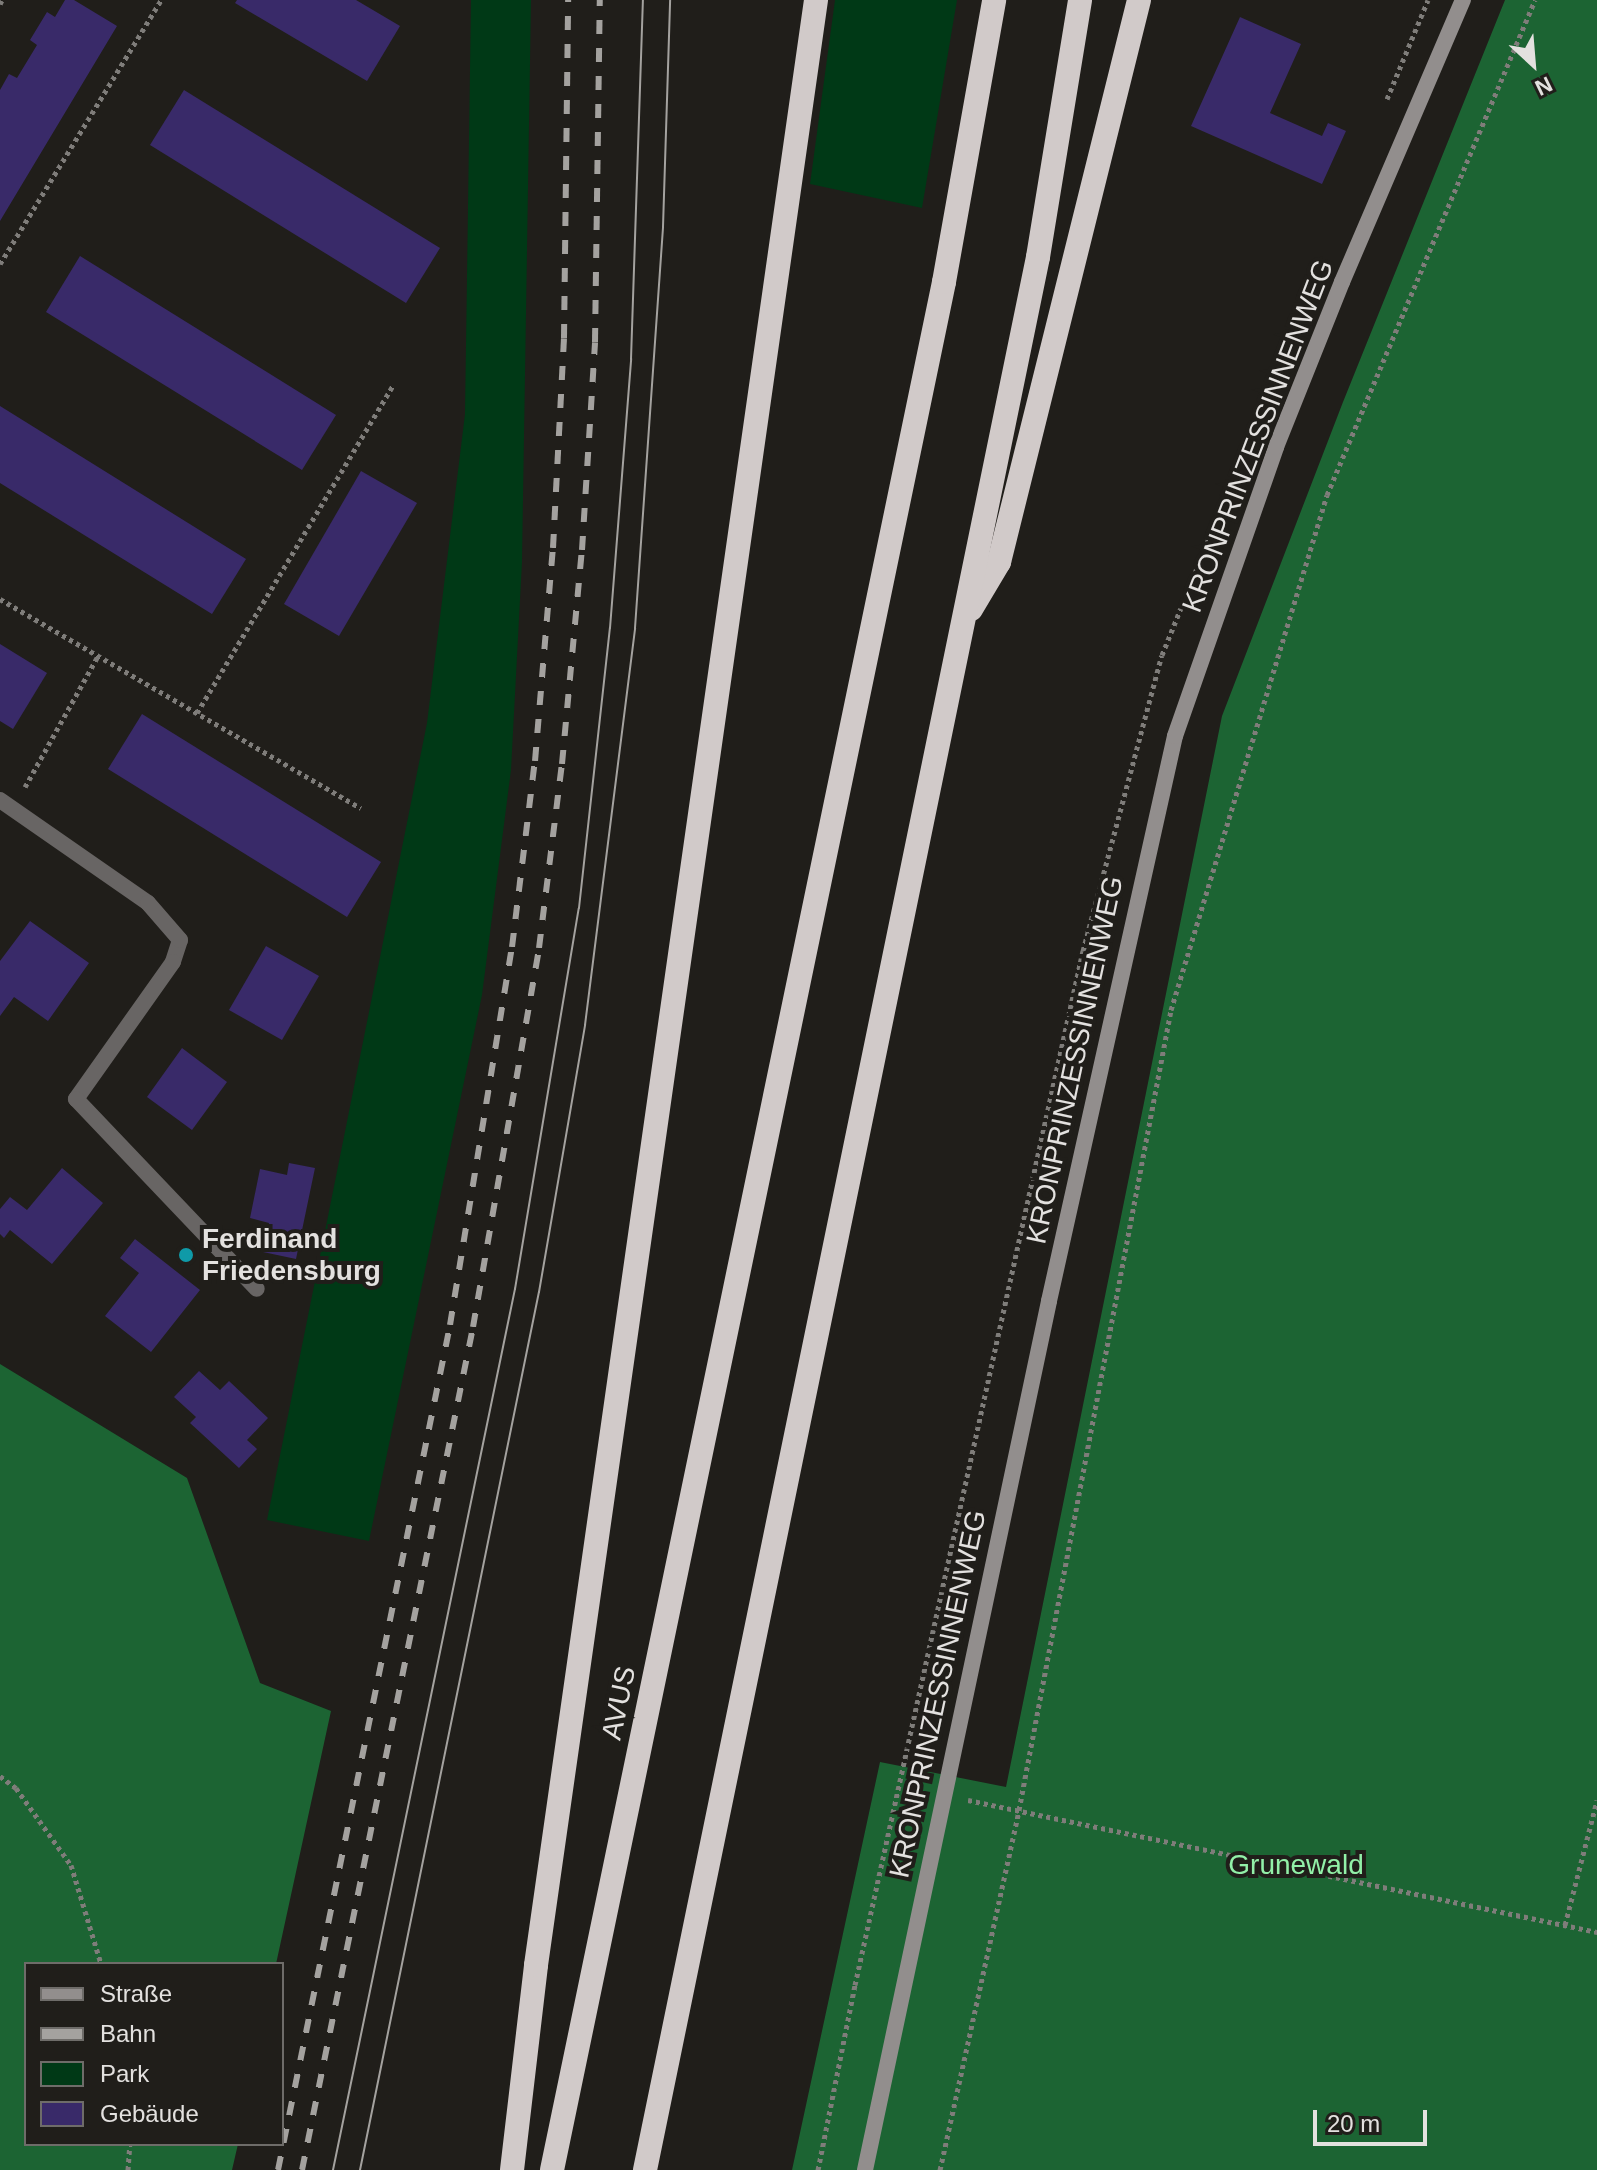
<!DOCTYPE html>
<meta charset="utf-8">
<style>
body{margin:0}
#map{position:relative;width:1597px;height:2170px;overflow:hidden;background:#201e1a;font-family:Helvetica,sans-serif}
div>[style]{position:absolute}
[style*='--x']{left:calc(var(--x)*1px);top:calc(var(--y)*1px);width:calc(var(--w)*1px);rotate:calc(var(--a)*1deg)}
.green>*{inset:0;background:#003916}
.forest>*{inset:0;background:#1c6433}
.building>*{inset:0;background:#392a69}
.path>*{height:5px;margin-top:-2.5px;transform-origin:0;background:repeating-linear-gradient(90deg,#7f7d7a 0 4px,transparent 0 8px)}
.lane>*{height:16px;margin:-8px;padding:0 8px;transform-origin:8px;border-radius:8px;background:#686564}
.street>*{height:16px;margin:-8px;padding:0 8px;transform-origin:8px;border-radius:8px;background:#686564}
.secondary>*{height:16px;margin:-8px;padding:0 8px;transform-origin:8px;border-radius:8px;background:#928e8d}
.highway>*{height:24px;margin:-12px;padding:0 12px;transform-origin:12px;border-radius:12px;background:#d1cac9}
.tram>*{height:2px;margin:-1px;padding:0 1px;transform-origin:1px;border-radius:1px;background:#a4a29f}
.rail>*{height:6px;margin-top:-3px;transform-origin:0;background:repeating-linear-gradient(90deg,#a4a29f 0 14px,transparent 0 28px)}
.dots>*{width:22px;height:22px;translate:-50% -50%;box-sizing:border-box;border:4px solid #201e1a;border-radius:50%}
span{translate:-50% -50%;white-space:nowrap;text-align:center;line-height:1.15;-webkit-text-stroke:8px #201e1a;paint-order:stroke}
.street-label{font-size:28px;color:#e3e1df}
.poi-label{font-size:28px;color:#e3e1df;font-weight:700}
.left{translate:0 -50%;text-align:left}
.park-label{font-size:28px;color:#92f0a8}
.legend{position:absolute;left:24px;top:1962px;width:260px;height:184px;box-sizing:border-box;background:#201e1a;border:2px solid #6e6c69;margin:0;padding:10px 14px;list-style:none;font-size:24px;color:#e3e1df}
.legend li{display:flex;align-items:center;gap:16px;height:40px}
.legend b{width:40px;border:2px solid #6e6c69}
.north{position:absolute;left:1493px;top:24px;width:80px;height:80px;-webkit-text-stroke:6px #201e1a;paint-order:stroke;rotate:154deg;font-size:22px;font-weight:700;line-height:32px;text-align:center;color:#e3e1df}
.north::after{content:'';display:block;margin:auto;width:28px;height:36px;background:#e3e1df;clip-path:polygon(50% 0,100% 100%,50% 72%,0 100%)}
.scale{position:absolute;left:1313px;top:2110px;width:114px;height:36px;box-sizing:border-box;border:4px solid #e3e1df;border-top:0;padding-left:10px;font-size:24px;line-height:28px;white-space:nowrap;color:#e3e1df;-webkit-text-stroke:6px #201e1a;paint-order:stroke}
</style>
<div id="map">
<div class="green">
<i style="clip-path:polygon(471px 0,531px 0,522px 562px,511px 770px,482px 995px,369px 1541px,267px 1520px,427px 723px,465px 414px)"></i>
<i style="clip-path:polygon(835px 0,957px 0,922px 208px,810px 184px)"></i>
</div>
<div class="forest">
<i style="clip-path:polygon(1505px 0,1597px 0,1597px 2170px,792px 2170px,880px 1762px,1006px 1787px,1222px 716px,1343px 402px)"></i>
<i style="clip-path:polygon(0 1364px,187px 1478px,260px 1683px,331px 1711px,276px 1964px,26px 1964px,26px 2144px,238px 2144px,232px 2170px,0 2170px)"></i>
</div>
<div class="building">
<i style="clip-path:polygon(65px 0,74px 0,117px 26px,0 221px,0 90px,9px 74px,17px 78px,37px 45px,30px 40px,47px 12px,55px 17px)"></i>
<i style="clip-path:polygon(237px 0,356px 0,400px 26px,367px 81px,235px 3px)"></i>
<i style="clip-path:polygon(1240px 17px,1301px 44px,1270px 113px,1322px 136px,1328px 123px,1346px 131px,1322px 184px,1191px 126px)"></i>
<i style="clip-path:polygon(184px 90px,440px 248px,406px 303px,150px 145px)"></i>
<i style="clip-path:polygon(80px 256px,336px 415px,302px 470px,46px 312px)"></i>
<i style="clip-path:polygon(0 406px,246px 559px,212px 614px,0 483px)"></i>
<i style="clip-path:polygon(361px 471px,417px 503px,339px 636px,284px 604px)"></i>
<i style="clip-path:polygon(0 644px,47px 673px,13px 729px,0 721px)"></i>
<i style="clip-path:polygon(142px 714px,381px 862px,347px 917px,108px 769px)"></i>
<i style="clip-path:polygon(30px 921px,89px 963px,48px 1021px,14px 997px,0 1016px,0 961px)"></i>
<i style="clip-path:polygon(266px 946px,319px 976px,282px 1040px,229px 1010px)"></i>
<i style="clip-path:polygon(182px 1048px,227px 1082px,192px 1130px,147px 1097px)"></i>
<i style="clip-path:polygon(289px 1163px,315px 1168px,296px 1259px,263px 1252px,269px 1223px,250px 1218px,260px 1169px,287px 1175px)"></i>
<i style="clip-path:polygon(62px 1168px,103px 1203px,52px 1264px,10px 1230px,4px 1238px,0 1234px,0 1209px,10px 1197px,27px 1210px)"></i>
<i style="clip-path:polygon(135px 1239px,200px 1290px,151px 1352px,105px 1316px,139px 1273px,120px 1258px)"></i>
<i style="clip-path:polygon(199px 1371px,220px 1390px,229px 1381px,268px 1418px,247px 1440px,257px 1449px,239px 1468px,190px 1423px,196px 1417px,174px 1397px)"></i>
</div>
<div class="path">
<i style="--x:0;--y:4;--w:4;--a:-63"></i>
<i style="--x:1387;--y:99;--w:107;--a:-67.5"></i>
<i style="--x:0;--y:264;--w:309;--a:-58.6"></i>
<i style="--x:0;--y:599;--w:417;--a:30.1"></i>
<i style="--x:197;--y:713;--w:381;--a:-59.1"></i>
<i style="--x:25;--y:787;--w:150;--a:-60.9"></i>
<i style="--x:0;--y:1776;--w:20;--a:37"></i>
<i style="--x:16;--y:1788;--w:95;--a:54.5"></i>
<i style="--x:71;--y:1865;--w:103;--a:73.1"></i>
<i style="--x:968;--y:1800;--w:643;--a:11.85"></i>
<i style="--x:1565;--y:1925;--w:129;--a:-75.6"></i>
<i style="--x:128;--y:2170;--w:26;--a:-86"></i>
<i style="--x:818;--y:2170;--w:189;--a:-78.7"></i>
<i style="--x:855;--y:1985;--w:1059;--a:-77.57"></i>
<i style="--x:1083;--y:951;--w:306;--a:-75.1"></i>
<i style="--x:1162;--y:655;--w:182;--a:-68.1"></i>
<i style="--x:940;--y:2170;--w:369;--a:-77.6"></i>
<i style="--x:1019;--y:1810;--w:814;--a:-79.24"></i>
<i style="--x:1171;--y:1010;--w:538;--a:-73.15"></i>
<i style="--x:1327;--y:495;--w:537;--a:-67.21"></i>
</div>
<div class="lane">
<i style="--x:180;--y:940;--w:23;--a:108"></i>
<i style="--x:173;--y:962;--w:168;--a:125.3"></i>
<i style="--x:76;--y:1099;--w:262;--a:46.4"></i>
</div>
<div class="street">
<i style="--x:0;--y:800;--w:180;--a:34.8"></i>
<i style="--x:148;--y:903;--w:49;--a:49.1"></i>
</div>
<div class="secondary">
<i style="--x:865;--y:2170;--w:888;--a:-78.04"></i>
<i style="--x:1049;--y:1301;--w:579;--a:-77.43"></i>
<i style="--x:1175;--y:736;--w:306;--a:-70.7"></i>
<i style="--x:1276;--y:447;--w:178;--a:-68.2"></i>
<i style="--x:1342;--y:282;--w:307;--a:-66.8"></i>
</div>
<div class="highway">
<i style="--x:971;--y:609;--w:55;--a:-59.2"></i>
<i style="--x:999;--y:562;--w:579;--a:-76.01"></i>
<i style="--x:512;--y:2170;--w:206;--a:-83.3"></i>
<i style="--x:536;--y:1965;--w:1985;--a:-81.89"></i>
<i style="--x:552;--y:2170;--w:1928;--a:-78.27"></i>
<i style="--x:944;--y:282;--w:286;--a:-79.9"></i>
<i style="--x:645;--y:2170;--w:1953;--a:-78.39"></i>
<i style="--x:1038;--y:257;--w:260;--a:-80.7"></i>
</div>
<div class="tram">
<i style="--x:333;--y:2170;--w:900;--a:-78.33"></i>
<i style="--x:515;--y:1289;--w:386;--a:-80.5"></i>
<i style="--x:579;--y:908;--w:282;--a:-83.7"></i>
<i style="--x:610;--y:628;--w:270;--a:-85.5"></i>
<i style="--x:631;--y:359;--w:359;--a:-88.1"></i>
<i style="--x:360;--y:2170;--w:896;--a:-78.48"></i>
<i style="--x:539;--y:1292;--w:271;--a:-80.2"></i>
<i style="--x:585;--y:1025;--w:400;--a:-82.8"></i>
<i style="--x:635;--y:628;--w:402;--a:-86"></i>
<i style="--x:663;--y:227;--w:227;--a:-88.2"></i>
</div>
<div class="rail">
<i style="--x:278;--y:2170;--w:862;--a:-78.49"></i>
<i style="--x:450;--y:1325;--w:383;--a:-80.7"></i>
<i style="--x:512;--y:947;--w:187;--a:-83"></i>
<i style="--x:535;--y:761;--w:214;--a:-85.2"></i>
<i style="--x:553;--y:548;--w:210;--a:-87"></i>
<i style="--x:564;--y:338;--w:338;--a:-89.3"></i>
<i style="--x:302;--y:2170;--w:860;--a:-78.53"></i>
<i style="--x:473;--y:1327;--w:385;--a:-80.1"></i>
<i style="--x:539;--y:948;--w:185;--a:-82.9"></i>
<i style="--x:562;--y:764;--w:215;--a:-84.7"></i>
<i style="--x:582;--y:550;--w:208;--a:-86.4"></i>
<i style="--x:595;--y:342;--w:342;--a:-89.2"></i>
</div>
<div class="dots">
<i style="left:186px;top:1255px;background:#0f9aa8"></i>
</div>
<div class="street-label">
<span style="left:1258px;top:436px;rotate:-69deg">KRONPRINZESSINNENWEG</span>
<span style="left:1075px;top:1060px;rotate:-78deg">KRONPRINZESSINNENWEG</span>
<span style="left:938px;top:1694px;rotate:-78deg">KRONPRINZESSINNENWEG</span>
<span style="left:619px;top:1703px;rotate:-78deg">AVUS</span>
</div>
<div class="poi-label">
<span class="left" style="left:202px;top:1255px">Ferdinand<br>Friedensburg</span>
</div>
<div class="park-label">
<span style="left:1296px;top:1865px">Grunewald</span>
</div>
<ul class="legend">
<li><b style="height:10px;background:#928e8d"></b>Straße</li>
<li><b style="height:10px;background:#a4a29f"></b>Bahn</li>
<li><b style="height:22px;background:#003916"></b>Park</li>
<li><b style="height:22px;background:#392a69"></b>Gebäude</li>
</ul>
<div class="north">N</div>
<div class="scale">20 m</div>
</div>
